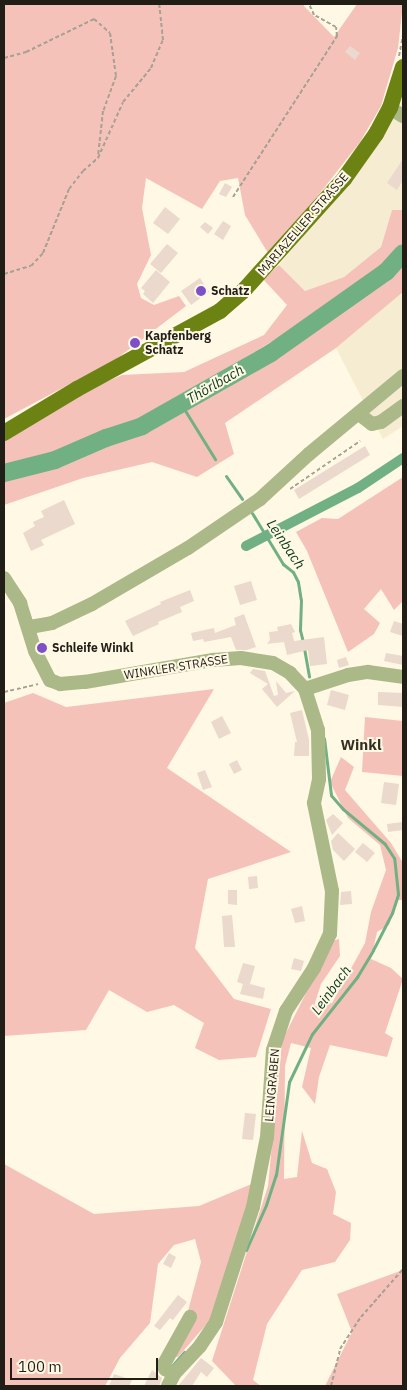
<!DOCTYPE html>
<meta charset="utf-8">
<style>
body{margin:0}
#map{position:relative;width:407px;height:1390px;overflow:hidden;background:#fff8e4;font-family:"IBM Plex Sans",sans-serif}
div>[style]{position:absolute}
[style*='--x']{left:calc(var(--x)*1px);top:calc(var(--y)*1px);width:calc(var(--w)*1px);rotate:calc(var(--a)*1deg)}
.built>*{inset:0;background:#f6ecd2}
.green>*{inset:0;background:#f5c2b9}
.stream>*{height:3px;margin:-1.5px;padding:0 1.5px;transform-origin:1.5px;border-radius:1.5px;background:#71b082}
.canal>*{height:10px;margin:-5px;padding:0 5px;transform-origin:5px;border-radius:5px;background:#71b082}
.river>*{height:18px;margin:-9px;padding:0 9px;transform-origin:9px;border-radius:9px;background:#71b082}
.building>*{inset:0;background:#ead9cc}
.path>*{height:2px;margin-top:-1px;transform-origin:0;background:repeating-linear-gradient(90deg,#a6a192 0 4px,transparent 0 6.5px)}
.minor>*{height:14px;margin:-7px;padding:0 7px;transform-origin:7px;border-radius:7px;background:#abb988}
.major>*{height:16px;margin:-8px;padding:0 8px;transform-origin:8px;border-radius:8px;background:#6c8314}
.dots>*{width:14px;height:14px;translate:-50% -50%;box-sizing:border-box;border:2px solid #fff8e4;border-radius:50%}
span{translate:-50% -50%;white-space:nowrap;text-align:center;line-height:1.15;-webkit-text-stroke:4px #fff8e4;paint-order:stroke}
.street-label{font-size:12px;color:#201e17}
.poi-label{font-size:12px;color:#201e17;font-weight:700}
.left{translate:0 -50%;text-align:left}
.water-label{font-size:14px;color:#07391b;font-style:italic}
.quarter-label{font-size:15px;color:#342f20;font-weight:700}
.frame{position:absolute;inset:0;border:5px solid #201e17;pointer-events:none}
.scale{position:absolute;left:10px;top:1358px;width:148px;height:22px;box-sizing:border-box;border:2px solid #201e17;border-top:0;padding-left:6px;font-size:15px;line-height:18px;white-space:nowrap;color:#201e17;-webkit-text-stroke:4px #fff8e4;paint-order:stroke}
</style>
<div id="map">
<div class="built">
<i style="clip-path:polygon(403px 84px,403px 210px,392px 210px,381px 247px,344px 277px,305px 291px,279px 265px,330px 204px)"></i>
<i style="clip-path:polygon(403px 292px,403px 426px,383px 439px,336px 348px)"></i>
</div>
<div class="green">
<i style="clip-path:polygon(4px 4px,304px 4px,304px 6px,334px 37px,357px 4px,403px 4px,398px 48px,381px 106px,360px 142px,306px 211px,268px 253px,245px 215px,238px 178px,220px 181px,202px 209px,146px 178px,142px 208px,151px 255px,137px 284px,141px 298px,154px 305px,179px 296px,186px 306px,115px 360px,4px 419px)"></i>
<i style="clip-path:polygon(392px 210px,403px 210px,403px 246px,394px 257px,311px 318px,161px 408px,77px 447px,4px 469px,4px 438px,97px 386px,122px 375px,184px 372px,264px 335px,287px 305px,263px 279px,279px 265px,305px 291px,344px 277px,381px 247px)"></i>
<i style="clip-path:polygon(403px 261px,403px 292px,336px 348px,225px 423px,234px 454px,197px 477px,152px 462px,83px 478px,4px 505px,4px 479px,60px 467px,146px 430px,205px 399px,317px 330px,390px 276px)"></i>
<i style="clip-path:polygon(403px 477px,403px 601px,394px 610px,381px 589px,364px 609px,380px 623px,374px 634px,348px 652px,307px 551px,296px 532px,322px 518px,338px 519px)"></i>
<i style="clip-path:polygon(214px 689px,167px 768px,291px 852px,208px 879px,195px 948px,234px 999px,271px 1009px,256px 1057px,219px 1060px,195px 1048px,204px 1023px,174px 1005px,147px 1012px,109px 990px,86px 1030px,4px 1036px,4px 703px,33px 693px,66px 707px)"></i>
<i style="clip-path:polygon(365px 717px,403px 721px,403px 776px,362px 772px)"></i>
<i style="clip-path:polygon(341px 757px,354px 767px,345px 790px,391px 843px,403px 863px,403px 900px,397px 900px,389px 925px,377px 932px,371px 959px,391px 968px,403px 979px,385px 1033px,393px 1038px,387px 1057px,330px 1045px,319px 1077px,315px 1104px,302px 1087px,311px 1048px,291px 1043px,285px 1066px,284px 1179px,297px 1177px,302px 1131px,312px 1163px,327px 1169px,336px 1192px,333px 1214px,351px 1223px,350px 1240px,335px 1262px,302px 1270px,267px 1324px,253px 1380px,261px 1386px,236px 1386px,212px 1361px,268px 1186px,282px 1041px,332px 941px,339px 939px,340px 956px,321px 984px,314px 1006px,332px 1003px,365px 943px,371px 912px,386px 870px,380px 845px,348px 818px,330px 782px)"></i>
<i style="clip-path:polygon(4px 1164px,94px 1214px,199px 1206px,254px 1183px,211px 1319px,178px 1357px,173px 1357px,193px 1318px,188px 1311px,201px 1262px,195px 1239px,174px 1245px,158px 1264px,150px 1323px,120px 1358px,105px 1386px,4px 1386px)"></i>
<i style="clip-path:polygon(403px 1270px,403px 1386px,325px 1386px,352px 1332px,337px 1294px)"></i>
</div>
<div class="stream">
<i style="--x:181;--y:404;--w:65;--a:58.3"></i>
<i style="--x:226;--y:476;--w:28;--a:55"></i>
<i style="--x:252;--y:513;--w:60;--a:58.7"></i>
<i style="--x:283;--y:564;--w:13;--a:39"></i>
<i style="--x:293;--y:572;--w:11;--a:63"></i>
<i style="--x:298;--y:582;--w:18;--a:81"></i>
<i style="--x:301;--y:600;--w:30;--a:92"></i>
<i style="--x:300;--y:630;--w:12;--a:76"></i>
<i style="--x:304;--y:648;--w:29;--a:80"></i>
<i style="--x:246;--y:1250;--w:49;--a:-66"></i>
<i style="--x:266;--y:1205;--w:32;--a:-72"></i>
<i style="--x:276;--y:1175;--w:94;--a:-82"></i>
<i style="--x:289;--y:1082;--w:53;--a:-64.4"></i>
<i style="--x:312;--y:1034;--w:73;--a:-51.7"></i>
<i style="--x:357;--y:977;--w:31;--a:-59"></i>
<i style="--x:373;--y:950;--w:42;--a:-62.8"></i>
<i style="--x:392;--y:913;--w:20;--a:-72"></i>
<i style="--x:398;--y:894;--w:36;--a:-96"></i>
<i style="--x:394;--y:858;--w:17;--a:-123"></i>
<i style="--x:385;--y:844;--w:55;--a:-140.2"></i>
<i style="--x:343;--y:809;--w:18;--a:-131"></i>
<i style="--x:331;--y:795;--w:57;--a:-97"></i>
<i style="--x:171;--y:1367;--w:20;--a:-49"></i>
</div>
<div class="canal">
<i style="--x:246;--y:546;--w:126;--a:-27.4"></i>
<i style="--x:358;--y:488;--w:54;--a:-33.7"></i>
</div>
<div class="river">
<i style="--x:4;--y:473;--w:53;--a:-14.3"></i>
<i style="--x:55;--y:460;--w:56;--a:-23.3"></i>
<i style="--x:106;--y:438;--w:38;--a:-18"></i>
<i style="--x:142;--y:426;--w:148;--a:-29.5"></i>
<i style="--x:271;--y:353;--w:141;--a:-35.2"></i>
<i style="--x:386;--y:272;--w:25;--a:-48"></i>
</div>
<div class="building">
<i style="clip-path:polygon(350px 46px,360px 53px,355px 60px,345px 52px)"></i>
<i style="clip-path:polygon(403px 159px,403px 180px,397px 190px,387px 183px)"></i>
<i style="clip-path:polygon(225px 183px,232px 187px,226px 197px,219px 194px)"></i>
<i style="clip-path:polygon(165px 207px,180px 219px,168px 234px,153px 223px)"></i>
<i style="clip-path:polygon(223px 221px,231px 226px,223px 240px,214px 234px)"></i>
<i style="clip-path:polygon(205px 222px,213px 228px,208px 234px,200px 227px)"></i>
<i style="clip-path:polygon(167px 244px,178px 253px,161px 273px,150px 264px)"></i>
<i style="clip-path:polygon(156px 270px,170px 282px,153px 303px,143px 294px,145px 291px,141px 288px)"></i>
<i style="clip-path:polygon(200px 278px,209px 292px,191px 305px,181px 291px)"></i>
<i style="clip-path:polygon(365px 446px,370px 455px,299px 499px,294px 490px)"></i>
<i style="clip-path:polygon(64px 500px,75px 524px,41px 540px,44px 545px,31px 551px,23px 533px,35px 526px,33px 522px,44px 517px,41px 511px)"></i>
<i style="clip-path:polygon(251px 581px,257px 600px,240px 605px,234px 586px)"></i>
<i style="clip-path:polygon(190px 590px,194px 601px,180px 607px,182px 612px,158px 622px,159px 624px,133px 636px,125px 621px,161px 604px,160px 602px)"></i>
<i style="clip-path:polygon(244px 614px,256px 647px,247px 650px,236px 650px,231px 637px,204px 642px,203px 639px,193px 641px,191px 633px,214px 628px,215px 633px,236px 625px,234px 618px)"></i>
<i style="clip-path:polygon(394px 621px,403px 624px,403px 636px,390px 632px)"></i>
<i style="clip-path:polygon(291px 624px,295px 632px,292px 633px,294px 641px,324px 637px,327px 664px,310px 666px,308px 650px,287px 655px,284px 642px,267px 644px,270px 640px,269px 632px,278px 631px,277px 627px)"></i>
<i style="clip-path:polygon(386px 653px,403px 656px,403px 665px,384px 661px)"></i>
<i style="clip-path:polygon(346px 657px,349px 665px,339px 668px,337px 660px)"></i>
<i style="clip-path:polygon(253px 669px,265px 671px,274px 696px,278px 695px,276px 681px,286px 693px,295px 691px,277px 707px,262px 689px,268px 684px,250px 673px)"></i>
<i style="clip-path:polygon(331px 690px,349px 695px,345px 710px,327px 705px)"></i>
<i style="clip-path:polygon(378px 692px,403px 693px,403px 707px,378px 705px)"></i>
<i style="clip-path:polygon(302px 710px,309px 740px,309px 756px,294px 756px,295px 742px,297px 742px,290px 713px)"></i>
<i style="clip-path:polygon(222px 716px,231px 733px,219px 739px,211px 722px)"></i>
<i style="clip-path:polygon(237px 760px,242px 770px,234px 774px,229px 764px)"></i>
<i style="clip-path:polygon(205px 770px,212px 787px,203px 790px,197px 773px)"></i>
<i style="clip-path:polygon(384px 782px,399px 784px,396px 805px,381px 803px)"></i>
<i style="clip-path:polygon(333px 814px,343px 823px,332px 835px,326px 820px)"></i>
<i style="clip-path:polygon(403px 822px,403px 830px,388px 832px,387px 824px)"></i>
<i style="clip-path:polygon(338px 833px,355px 849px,344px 861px,333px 850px,331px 841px)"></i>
<i style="clip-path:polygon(363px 843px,375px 853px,367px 862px,355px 852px)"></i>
<i style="clip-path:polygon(257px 876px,258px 888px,249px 889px,248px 877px)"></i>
<i style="clip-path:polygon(228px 890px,237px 890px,237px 905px,228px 904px)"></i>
<i style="clip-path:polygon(351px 891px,352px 904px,340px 905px,341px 892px)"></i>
<i style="clip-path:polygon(302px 906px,305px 921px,295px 923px,291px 909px)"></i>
<i style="clip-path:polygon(232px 915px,235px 947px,224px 947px,222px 916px)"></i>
<i style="clip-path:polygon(294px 958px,304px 961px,301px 971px,291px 969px)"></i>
<i style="clip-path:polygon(243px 963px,255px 966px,250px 984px,265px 988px,263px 999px,240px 994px,243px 984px,237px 982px)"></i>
<i style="clip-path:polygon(245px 1113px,256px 1114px,253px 1140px,242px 1139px)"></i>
<i style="clip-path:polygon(169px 1253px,176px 1257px,171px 1268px,163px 1264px)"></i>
<i style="clip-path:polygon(178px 1295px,187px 1302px,173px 1320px,170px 1318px,160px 1330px,154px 1326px)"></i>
<i style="clip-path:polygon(201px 1358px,214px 1368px,207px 1377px,201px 1372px,192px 1386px,178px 1386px)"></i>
<i style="clip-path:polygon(152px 1370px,162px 1378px,159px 1386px,144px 1386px)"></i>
<i style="clip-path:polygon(114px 1374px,132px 1380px,129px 1386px,109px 1386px)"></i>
</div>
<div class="path">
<i style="--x:399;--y:56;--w:21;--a:-79"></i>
<i style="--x:4;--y:58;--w:23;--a:-15"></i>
<i style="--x:26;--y:52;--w:76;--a:-25.9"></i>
<i style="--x:94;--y:19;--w:21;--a:41"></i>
<i style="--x:110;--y:33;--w:43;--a:82.1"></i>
<i style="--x:116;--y:76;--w:37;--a:110"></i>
<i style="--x:103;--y:111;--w:45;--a:96.3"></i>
<i style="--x:233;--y:197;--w:192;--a:-57.1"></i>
<i style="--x:337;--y:36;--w:9;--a:-96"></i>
<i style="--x:336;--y:27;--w:25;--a:-151"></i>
<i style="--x:314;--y:15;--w:12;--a:-114"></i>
<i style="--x:4;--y:274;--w:28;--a:-17"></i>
<i style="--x:31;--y:266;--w:18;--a:-47"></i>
<i style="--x:43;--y:253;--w:69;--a:-67.9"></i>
<i style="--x:69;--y:189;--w:23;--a:-52"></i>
<i style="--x:83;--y:171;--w:20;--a:-41"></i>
<i style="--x:98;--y:158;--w:61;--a:-65.9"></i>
<i style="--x:123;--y:102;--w:44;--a:-50.5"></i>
<i style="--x:151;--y:68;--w:30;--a:-67"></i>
<i style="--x:163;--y:40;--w:36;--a:-96"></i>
<i style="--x:290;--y:489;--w:85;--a:-34.4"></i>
<i style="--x:4;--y:692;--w:35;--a:-13"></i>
<i style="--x:331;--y:1386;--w:38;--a:-76"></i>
<i style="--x:340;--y:1349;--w:38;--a:-57"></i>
<i style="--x:361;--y:1317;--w:64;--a:-48.8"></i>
</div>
<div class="minor">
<i style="--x:390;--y:108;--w:15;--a:32"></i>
<i style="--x:359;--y:414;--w:16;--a:38"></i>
<i style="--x:372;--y:424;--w:9;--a:-13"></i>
<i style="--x:381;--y:422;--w:27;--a:-36"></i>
<i style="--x:4;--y:578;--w:30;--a:57"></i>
<i style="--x:20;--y:603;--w:50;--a:72.6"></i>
<i style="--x:35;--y:651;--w:33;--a:63"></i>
<i style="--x:50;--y:680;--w:11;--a:22"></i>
<i style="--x:60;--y:684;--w:25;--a:-5"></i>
<i style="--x:85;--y:682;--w:130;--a:-9.8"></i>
<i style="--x:213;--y:660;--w:28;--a:-4"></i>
<i style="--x:241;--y:658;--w:32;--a:9"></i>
<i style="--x:273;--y:663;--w:20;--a:30"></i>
<i style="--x:290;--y:673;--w:22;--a:47"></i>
<i style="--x:305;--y:689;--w:45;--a:-18"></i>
<i style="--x:348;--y:675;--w:20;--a:-9"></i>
<i style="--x:368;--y:672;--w:35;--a:8"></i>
<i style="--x:30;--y:627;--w:22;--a:-10"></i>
<i style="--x:52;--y:623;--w:44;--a:-25.4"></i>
<i style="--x:92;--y:604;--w:111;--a:-30.3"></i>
<i style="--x:188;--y:548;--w:87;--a:-34.2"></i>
<i style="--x:260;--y:499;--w:67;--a:-42.6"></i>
<i style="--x:309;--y:454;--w:122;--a:-39.7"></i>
<i style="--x:174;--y:1374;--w:10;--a:-151"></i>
<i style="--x:165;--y:1369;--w:5;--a:-101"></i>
<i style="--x:164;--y:1364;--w:54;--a:-61"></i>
<i style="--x:168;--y:1386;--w:13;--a:-63"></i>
<i style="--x:174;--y:1374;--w:38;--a:-47"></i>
<i style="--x:200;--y:1346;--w:29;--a:-56"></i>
<i style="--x:216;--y:1322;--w:121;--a:-72.2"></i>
<i style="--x:253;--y:1207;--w:71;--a:-78.7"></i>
<i style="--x:267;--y:1137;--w:87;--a:-86.1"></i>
<i style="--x:273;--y:1050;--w:41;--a:-71.6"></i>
<i style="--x:286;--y:1011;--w:51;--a:-56.9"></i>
<i style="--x:314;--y:968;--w:38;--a:-65"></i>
<i style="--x:330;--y:934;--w:43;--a:-87.3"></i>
<i style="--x:332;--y:891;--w:90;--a:-101.6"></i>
<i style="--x:314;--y:803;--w:25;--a:-78"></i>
<i style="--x:319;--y:779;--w:49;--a:-91.2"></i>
<i style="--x:318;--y:730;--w:43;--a:-107.6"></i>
</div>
<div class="major">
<i style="--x:4;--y:433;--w:85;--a:-31.1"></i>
<i style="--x:77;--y:389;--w:163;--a:-28.6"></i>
<i style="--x:220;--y:311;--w:33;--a:-41"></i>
<i style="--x:245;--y:289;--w:148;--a:-48"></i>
<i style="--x:344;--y:179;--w:55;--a:-54.6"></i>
<i style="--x:376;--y:134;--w:30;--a:-62"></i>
<i style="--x:390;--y:108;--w:43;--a:-72.4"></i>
</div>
<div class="dots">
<i style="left:201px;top:291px;background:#7d50c8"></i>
<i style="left:135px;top:343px;background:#7d50c8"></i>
<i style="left:42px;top:648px;background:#7d50c8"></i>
</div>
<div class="street-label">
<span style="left:303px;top:224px;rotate:-49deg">MARIAZELLER STRASSE</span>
<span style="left:176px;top:667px;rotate:-9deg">WINKLER STRASSE</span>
<span style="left:272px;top:1085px;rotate:-85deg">LEINGRABEN</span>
</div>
<div class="poi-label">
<span class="left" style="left:211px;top:291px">Schatz</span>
<span class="left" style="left:145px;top:343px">Kapfenberg<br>Schatz</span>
<span class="left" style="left:52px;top:648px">Schleife Winkl</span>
</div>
<div class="water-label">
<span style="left:215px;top:384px;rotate:-30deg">Thörlbach</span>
<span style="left:286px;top:544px;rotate:56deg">Leinbach</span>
<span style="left:331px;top:990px;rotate:-54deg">Leinbach</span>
</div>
<div class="quarter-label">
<span style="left:361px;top:745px">Winkl</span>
</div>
<div class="frame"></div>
<div class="scale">100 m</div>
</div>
